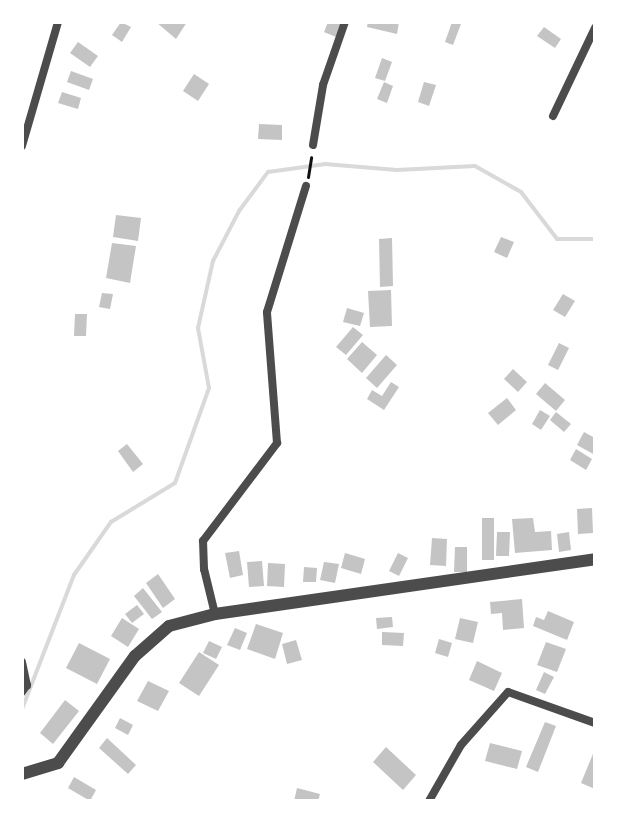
<!DOCTYPE html>
<style>
body{margin:0}
#map{position:relative;width:617px;height:823px;overflow:hidden;background:#fff;font-family:"Libre Baskerville",serif}
div>[style]{position:absolute}
[style*='--x']{left:calc(var(--x)*1px);top:calc(var(--y)*1px);width:calc(var(--w)*1px);rotate:calc(var(--a)*1deg)}
.stream>*{height:4px;margin:-2px;padding:0 2px;transform-origin:2px;border-radius:2px;background:#d9d9d9}
.building>*{inset:0;background:#c4c4c4}
.path>*{height:3px;margin:-1.5px;padding:0 1.5px;transform-origin:1.5px;border-radius:1.5px;background:#111}
.minor>*{height:8px;margin:-4px;padding:0 4px;transform-origin:4px;border-radius:4px;background:#4c4c4c}
.tertiary>*{height:12px;margin:-6px;padding:0 6px;transform-origin:6px;border-radius:6px;background:#4c4c4c}
span{translate:-50% -50%;white-space:nowrap;text-align:center;line-height:1.15;-webkit-text-stroke:8px #fff;paint-order:stroke}
.frame{position:absolute;inset:0;border:24px solid #fff;pointer-events:none}
</style>
<div id="map">
<div class="stream">
<i style="--x:22;--y:709;--w:144;--a:-68.8"></i>
<i style="--x:74;--y:575;--w:65;--a:-55.1"></i>
<i style="--x:111;--y:522;--w:75;--a:-31.4"></i>
<i style="--x:175;--y:483;--w:101;--a:-70.3"></i>
<i style="--x:209;--y:388;--w:61;--a:-100.4"></i>
<i style="--x:198;--y:328;--w:69;--a:-77.4"></i>
<i style="--x:213;--y:261;--w:56;--a:-62.5"></i>
<i style="--x:239;--y:211;--w:49;--a:-53.4"></i>
<i style="--x:268;--y:172;--w:58;--a:-8"></i>
<i style="--x:325;--y:164;--w:72;--a:4.8"></i>
<i style="--x:397;--y:170;--w:78;--a:-2.9"></i>
<i style="--x:475;--y:166;--w:53;--a:29.5"></i>
<i style="--x:521;--y:192;--w:59;--a:52.5"></i>
<i style="--x:557;--y:239;--w:38;--a:0"></i>
</div>
<div class="building">
<i style="clip-path:polygon(121px 22px,131px 27px,122px 42px,112px 35px)"></i>
<i style="clip-path:polygon(156px 22px,187px 22px,176px 39px)"></i>
<i style="clip-path:polygon(328px 22px,342px 22px,336px 37px,324px 32px)"></i>
<i style="clip-path:polygon(368px 22px,399px 22px,397px 34px,367px 27px)"></i>
<i style="clip-path:polygon(452px 22px,461px 24px,453px 45px,445px 42px)"></i>
<i style="clip-path:polygon(544px 27px,561px 39px,555px 48px,537px 36px)"></i>
<i style="clip-path:polygon(78px 42px,98px 56px,90px 67px,70px 53px)"></i>
<i style="clip-path:polygon(382px 58px,392px 62px,385px 81px,375px 78px)"></i>
<i style="clip-path:polygon(71px 71px,93px 79px,89px 90px,67px 82px)"></i>
<i style="clip-path:polygon(194px 74px,209px 84px,198px 101px,183px 91px)"></i>
<i style="clip-path:polygon(384px 82px,393px 86px,387px 103px,377px 99px)"></i>
<i style="clip-path:polygon(424px 82px,436px 85px,429px 106px,418px 102px)"></i>
<i style="clip-path:polygon(62px 92px,81px 98px,78px 109px,58px 103px)"></i>
<i style="clip-path:polygon(259px 124px,282px 125px,282px 140px,258px 139px)"></i>
<i style="clip-path:polygon(116px 215px,141px 218px,138px 241px,113px 237px)"></i>
<i style="clip-path:polygon(501px 237px,514px 242px,507px 258px,494px 252px)"></i>
<i style="clip-path:polygon(392px 238px,393px 286px,380px 287px,379px 239px)"></i>
<i style="clip-path:polygon(112px 243px,136px 246px,130px 283px,106px 278px)"></i>
<i style="clip-path:polygon(391px 290px,392px 326px,370px 327px,368px 291px)"></i>
<i style="clip-path:polygon(102px 293px,113px 294px,110px 309px,99px 307px)"></i>
<i style="clip-path:polygon(563px 294px,575px 301px,565px 317px,553px 310px)"></i>
<i style="clip-path:polygon(347px 308px,364px 313px,360px 326px,343px 322px)"></i>
<i style="clip-path:polygon(75px 314px,87px 314px,86px 336px,74px 336px)"></i>
<i style="clip-path:polygon(353px 327px,363px 335px,346px 355px,336px 347px)"></i>
<i style="clip-path:polygon(362px 342px,377px 355px,362px 373px,347px 359px)"></i>
<i style="clip-path:polygon(559px 343px,569px 348px,558px 370px,548px 365px)"></i>
<i style="clip-path:polygon(386px 355px,397px 365px,377px 388px,366px 378px)"></i>
<i style="clip-path:polygon(513px 369px,527px 382px,518px 392px,504px 379px)"></i>
<i style="clip-path:polygon(391px 382px,399px 387px,384px 410px,367px 399px,372px 390px,382px 396px)"></i>
<i style="clip-path:polygon(545px 383px,565px 400px,556px 411px,536px 394px)"></i>
<i style="clip-path:polygon(507px 398px,516px 410px,498px 425px,488px 413px)"></i>
<i style="clip-path:polygon(540px 410px,550px 416px,541px 430px,532px 424px)"></i>
<i style="clip-path:polygon(556px 412px,571px 424px,564px 432px,550px 420px)"></i>
<i style="clip-path:polygon(584px 432px,595px 438px,595px 455px,577px 445px)"></i>
<i style="clip-path:polygon(127px 444px,143px 464px,133px 472px,118px 451px)"></i>
<i style="clip-path:polygon(576px 449px,592px 459px,586px 470px,570px 460px)"></i>
<i style="clip-path:polygon(592px 508px,593px 533px,578px 534px,577px 509px)"></i>
<i style="clip-path:polygon(482px 518px,494px 518px,494px 560px,482px 560px)"></i>
<i style="clip-path:polygon(533px 518px,535px 532px,551px 531px,552px 550px,515px 553px,512px 519px)"></i>
<i style="clip-path:polygon(497px 532px,510px 532px,509px 556px,496px 556px)"></i>
<i style="clip-path:polygon(569px 532px,571px 550px,559px 552px,557px 534px)"></i>
<i style="clip-path:polygon(432px 538px,447px 539px,446px 566px,430px 565px)"></i>
<i style="clip-path:polygon(455px 547px,467px 547px,467px 572px,454px 572px)"></i>
<i style="clip-path:polygon(239px 551px,243px 575px,230px 578px,225px 553px)"></i>
<i style="clip-path:polygon(345px 553px,365px 559px,361px 574px,341px 568px)"></i>
<i style="clip-path:polygon(398px 553px,408px 558px,399px 576px,389px 571px)"></i>
<i style="clip-path:polygon(262px 561px,264px 586px,249px 587px,247px 562px)"></i>
<i style="clip-path:polygon(324px 562px,339px 564px,335px 583px,320px 580px)"></i>
<i style="clip-path:polygon(268px 563px,285px 564px,284px 587px,267px 586px)"></i>
<i style="clip-path:polygon(304px 567px,317px 568px,316px 582px,303px 582px)"></i>
<i style="clip-path:polygon(158px 574px,175px 599px,163px 608px,146px 583px)"></i>
<i style="clip-path:polygon(143px 588px,162px 612px,152px 619px,134px 596px)"></i>
<i style="clip-path:polygon(522px 599px,524px 628px,503px 630px,502px 613px,491px 614px,490px 602px)"></i>
<i style="clip-path:polygon(137px 605px,144px 614px,132px 623px,125px 614px)"></i>
<i style="clip-path:polygon(548px 611px,574px 622px,567px 640px,533px 626px,536px 617px,544px 620px)"></i>
<i style="clip-path:polygon(392px 617px,393px 627px,377px 629px,376px 618px)"></i>
<i style="clip-path:polygon(122px 618px,139px 629px,128px 647px,111px 636px)"></i>
<i style="clip-path:polygon(460px 618px,478px 622px,473px 643px,455px 639px)"></i>
<i style="clip-path:polygon(256px 624px,283px 633px,275px 659px,247px 649px)"></i>
<i style="clip-path:polygon(235px 628px,247px 633px,240px 650px,227px 645px)"></i>
<i style="clip-path:polygon(382px 632px,404px 633px,403px 646px,382px 645px)"></i>
<i style="clip-path:polygon(439px 639px,452px 643px,448px 657px,435px 653px)"></i>
<i style="clip-path:polygon(296px 640px,302px 660px,287px 664px,282px 644px)"></i>
<i style="clip-path:polygon(209px 641px,222px 647px,216px 659px,203px 653px)"></i>
<i style="clip-path:polygon(546px 642px,566px 649px,557px 672px,537px 665px)"></i>
<i style="clip-path:polygon(79px 643px,110px 659px,97px 684px,66px 668px)"></i>
<i style="clip-path:polygon(199px 652px,219px 665px,199px 696px,179px 683px)"></i>
<i style="clip-path:polygon(477px 661px,502px 673px,494px 691px,469px 680px)"></i>
<i style="clip-path:polygon(544px 672px,554px 677px,545px 694px,536px 690px)"></i>
<i style="clip-path:polygon(148px 681px,169px 691px,158px 711px,137px 701px)"></i>
<i style="clip-path:polygon(65px 700px,79px 711px,53px 744px,40px 733px)"></i>
<i style="clip-path:polygon(120px 718px,133px 725px,128px 735px,115px 728px)"></i>
<i style="clip-path:polygon(545px 722px,556px 726px,538px 772px,526px 767px)"></i>
<i style="clip-path:polygon(107px 738px,136px 765px,128px 774px,99px 748px)"></i>
<i style="clip-path:polygon(490px 743px,522px 751px,517px 769px,485px 761px)"></i>
<i style="clip-path:polygon(386px 747px,416px 775px,403px 790px,373px 762px)"></i>
<i style="clip-path:polygon(595px 749px,595px 789px,581px 783px)"></i>
<i style="clip-path:polygon(74px 777px,96px 790px,90px 801px,68px 788px)"></i>
<i style="clip-path:polygon(297px 788px,320px 794px,318px 801px,294px 801px)"></i>
</div>
<div class="path">
<i style="--x:308;--y:177;--w:20;--a:-81"></i>
</div>
<div class="minor">
<i style="--x:553;--y:116;--w:98;--a:-64.5"></i>
<i style="--x:313;--y:145;--w:61;--a:-80.5"></i>
<i style="--x:323;--y:85;--w:67;--a:-70.8"></i>
<i style="--x:22;--y:146;--w:129;--a:-73.8"></i>
<i style="--x:215;--y:614;--w:46;--a:-103.7"></i>
<i style="--x:204;--y:569;--w:28;--a:-92"></i>
<i style="--x:203;--y:541;--w:123;--a:-52.9"></i>
<i style="--x:277;--y:443;--w:131;--a:-94.4"></i>
<i style="--x:267;--y:312;--w:132;--a:-72.8"></i>
<i style="--x:22;--y:662;--w:24;--a:78"></i>
<i style="--x:27;--y:685;--w:9;--a:126"></i>
<i style="--x:429;--y:801;--w:64;--a:-60.3"></i>
<i style="--x:461;--y:745;--w:71;--a:-48.4"></i>
<i style="--x:508;--y:692;--w:92;--a:19.6"></i>
</div>
<div class="tertiary">
<i style="--x:22;--y:774;--w:38;--a:-17"></i>
<i style="--x:58;--y:763;--w:132;--a:-54.3"></i>
<i style="--x:135;--y:656;--w:45;--a:-41.4"></i>
<i style="--x:169;--y:626;--w:48;--a:-14.6"></i>
<i style="--x:215;--y:614;--w:384;--a:-8.2"></i>
</div>
<div class="frame"></div>
</div>
